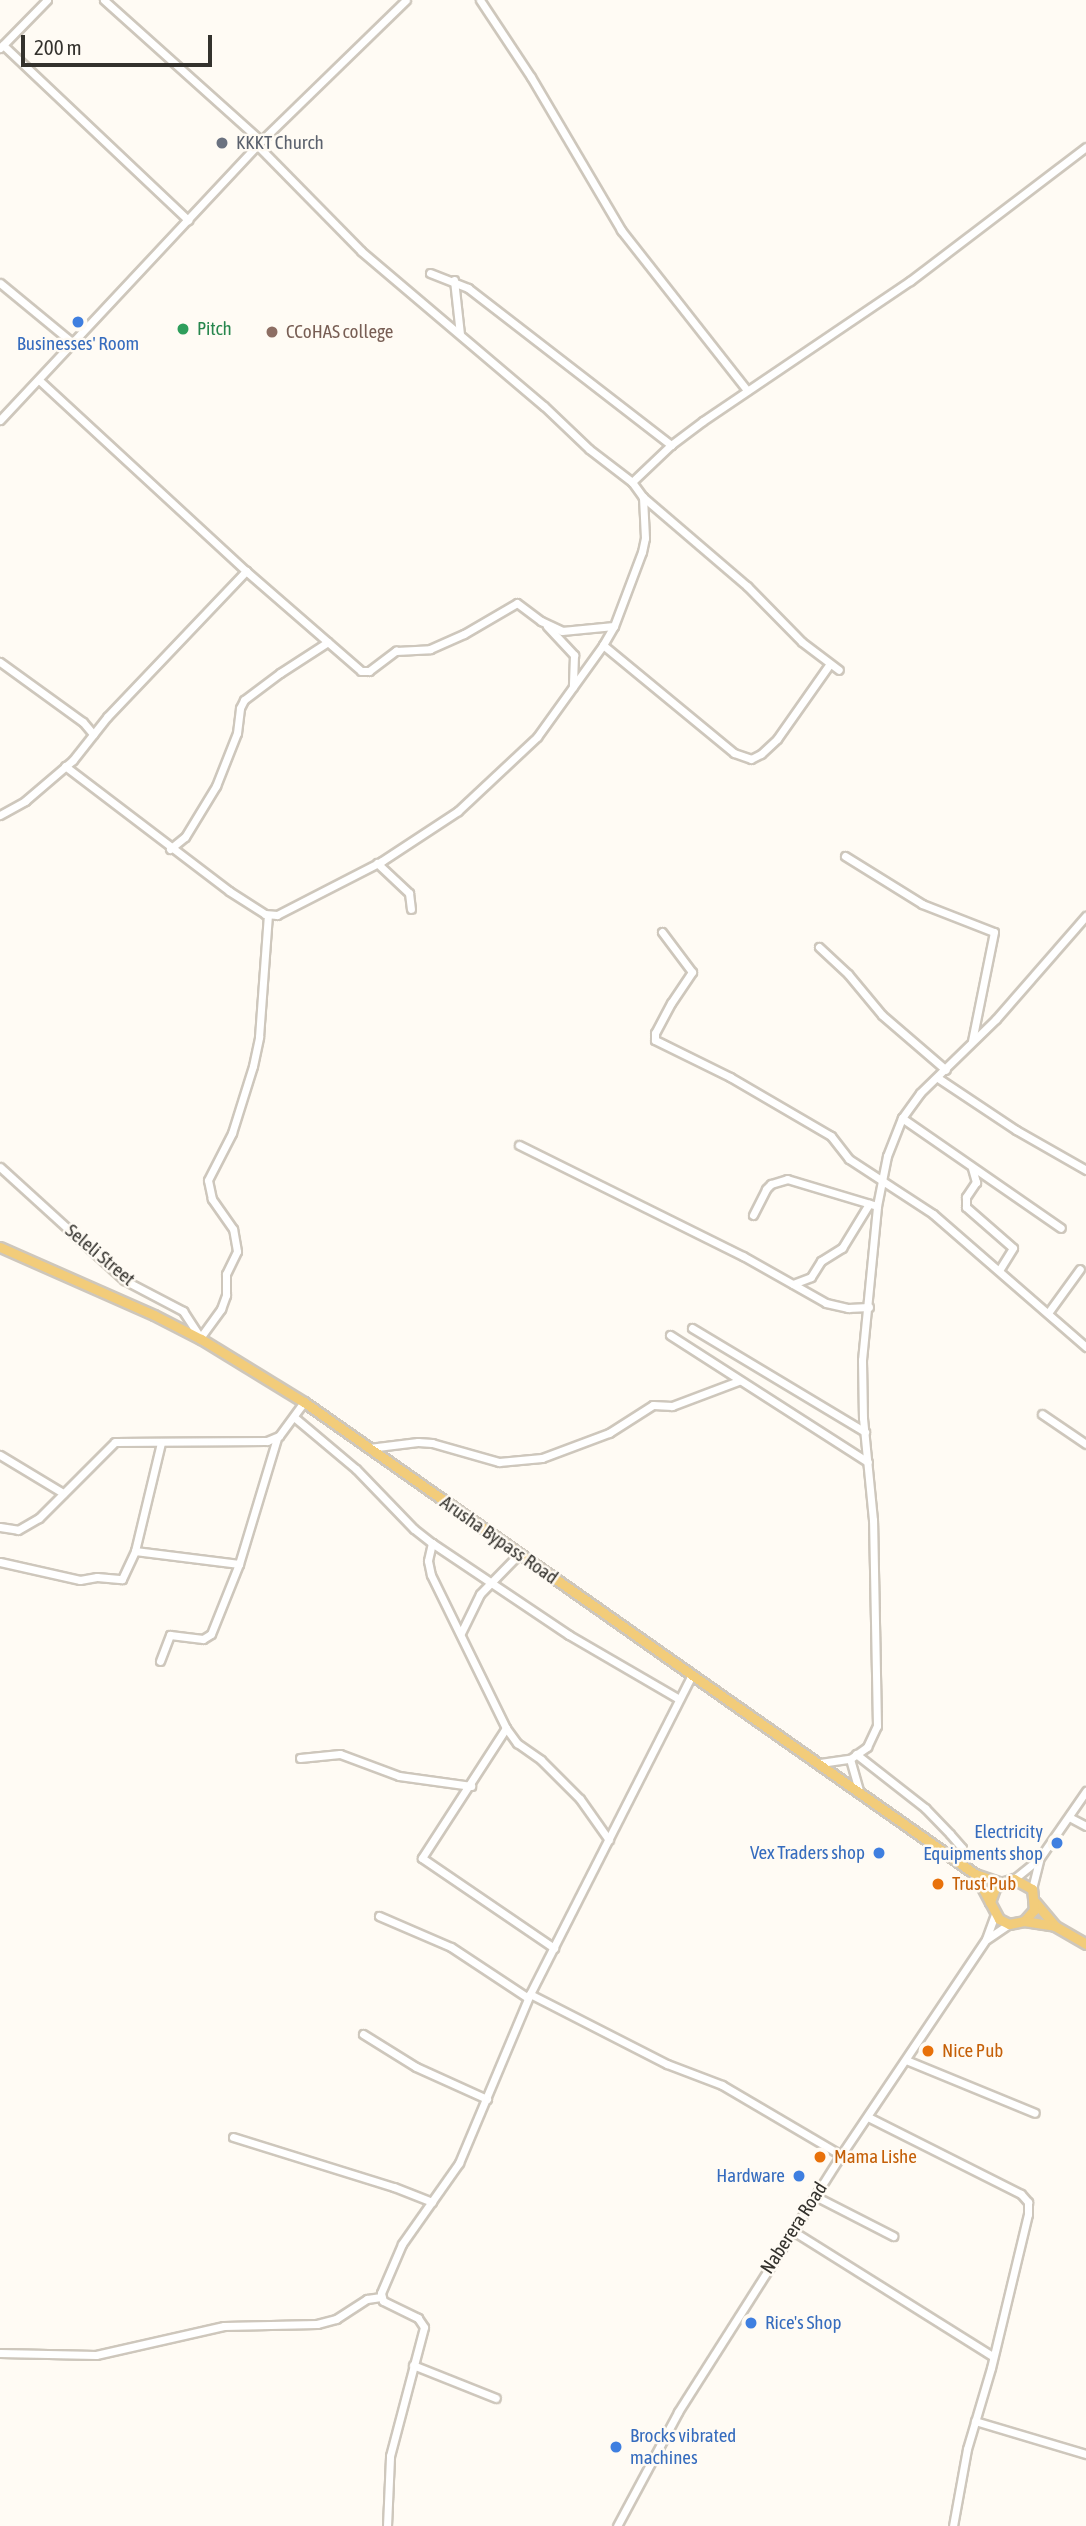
<!DOCTYPE html>
<style>
body{margin:0}
#map{position:relative;width:1086px;height:2526px;overflow:hidden;background:#fffbf4;font-family:"Asap Condensed",sans-serif}
div>[style]{position:absolute}
[style*='--x']{left:calc(var(--x)*1px);top:calc(var(--y)*1px);width:calc(var(--w)*1px);rotate:calc(var(--a)*1deg)}
.roads{filter:drop-shadow(2px 0 #cec7bc) drop-shadow(-2px 0 #cec7bc) drop-shadow(0 2px #cec7bc) drop-shadow(0 -2px #cec7bc)}
.minor>*{height:7px;margin:-3.5px;padding:0 3.5px;transform-origin:3.5px;border-radius:3.5px;background:#fff}
.major>*{height:9px;margin:-4.5px;padding:0 4.5px;transform-origin:4.5px;border-radius:4.5px;background:#f2cc7a}
.dots>*{width:19px;height:19px;translate:-50% -50%;box-sizing:border-box;border:4px solid #fffbf4;border-radius:50%}
span{translate:-50% -50%;white-space:nowrap;text-align:center;line-height:1.15;-webkit-text-stroke:5px #fffbf4;paint-order:stroke}
.worship-label{font-size:19px;color:#5b616d}
.left{translate:0 -50%;text-align:left}
.leisure-label{font-size:19px;color:#27864d}
.education-label{font-size:19px;color:#785e54}
.shop-label{font-size:19px;color:#366cbe}
.right{translate:-100% -50%;text-align:right}
.street-label{font-size:19px;color:#34322d}
.food-label{font-size:19px;color:#c56008}
.scale{position:absolute;left:21px;top:35px;width:191px;height:32px;box-sizing:border-box;border:4px solid #34322d;border-top:0;padding-left:9px;font-size:21px;line-height:24px;white-space:nowrap;color:#34322d;-webkit-text-stroke:5px #fffbf4;paint-order:stroke}
</style>
<div id="map">
<div class="roads">
<div class="minor">
<i style="--x:104;--y:0;--w:211;--a:41.9"></i>
<i style="--x:480;--y:0;--w:92;--a:56.5"></i>
<i style="--x:531;--y:77;--w:178;--a:59.5"></i>
<i style="--x:621;--y:230;--w:204;--a:51.8"></i>
<i style="--x:3;--y:45;--w:255;--a:43.4"></i>
<i style="--x:0;--y:48;--w:67;--a:-45.6"></i>
<i style="--x:257;--y:145;--w:148;--a:45.5"></i>
<i style="--x:361;--y:251;--w:240;--a:40.3"></i>
<i style="--x:544;--y:406;--w:62;--a:43.7"></i>
<i style="--x:589;--y:449;--w:54;--a:37.5"></i>
<i style="--x:632;--y:482;--w:54;--a:-43.5"></i>
<i style="--x:671;--y:445;--w:40;--a:-37"></i>
<i style="--x:703;--y:421;--w:250;--a:-34.1"></i>
<i style="--x:910;--y:281;--w:221;--a:-37.3"></i>
<i style="--x:430;--y:273;--w:41;--a:21.5"></i>
<i style="--x:468;--y:288;--w:257;--a:37.7"></i>
<i style="--x:454;--y:280;--w:54;--a:83.7"></i>
<i style="--x:0;--y:283;--w:96;--a:39.5"></i>
<i style="--x:39;--y:380;--w:282;--a:42.7"></i>
<i style="--x:246;--y:571;--w:152;--a:41"></i>
<i style="--x:361;--y:671;--w:8;--a:0"></i>
<i style="--x:369;--y:671;--w:34;--a:-37"></i>
<i style="--x:396;--y:651;--w:34;--a:-3"></i>
<i style="--x:430;--y:649;--w:37;--a:-24"></i>
<i style="--x:464;--y:634;--w:61;--a:-30.3"></i>
<i style="--x:517;--y:603;--w:30;--a:37"></i>
<i style="--x:541;--y:621;--w:23;--a:25"></i>
<i style="--x:562;--y:631;--w:52;--a:-5.5"></i>
<i style="--x:0;--y:420;--w:382;--a:-46.9"></i>
<i style="--x:261;--y:141;--w:202;--a:-44.2"></i>
<i style="--x:632;--y:482;--w:19;--a:54"></i>
<i style="--x:643;--y:497;--w:137;--a:40.6"></i>
<i style="--x:747;--y:586;--w:78;--a:45.5"></i>
<i style="--x:802;--y:642;--w:46;--a:37.1"></i>
<i style="--x:547;--y:626;--w:40;--a:47"></i>
<i style="--x:574;--y:655;--w:32;--a:92"></i>
<i style="--x:603;--y:645;--w:170;--a:39.5"></i>
<i style="--x:734;--y:753;--w:18;--a:19"></i>
<i style="--x:751;--y:759;--w:11;--a:-27"></i>
<i style="--x:761;--y:754;--w:22;--a:-43"></i>
<i style="--x:777;--y:739;--w:90;--a:-54.9"></i>
<i style="--x:0;--y:662;--w:102;--a:35.9"></i>
<i style="--x:83;--y:722;--w:16;--a:50"></i>
<i style="--x:65;--y:766;--w:206;--a:37.3"></i>
<i style="--x:229;--y:891;--w:43;--a:32.6"></i>
<i style="--x:265;--y:914;--w:12;--a:5"></i>
<i style="--x:277;--y:915;--w:118;--a:-27.2"></i>
<i style="--x:382;--y:861;--w:91;--a:-33.3"></i>
<i style="--x:458;--y:811;--w:108;--a:-43.1"></i>
<i style="--x:537;--y:737;--w:113;--a:-54.3"></i>
<i style="--x:603;--y:645;--w:22;--a:-60"></i>
<i style="--x:614;--y:626;--w:79;--a:-69.3"></i>
<i style="--x:642;--y:552;--w:14;--a:-78"></i>
<i style="--x:645;--y:538;--w:41;--a:-92.8"></i>
<i style="--x:0;--y:815;--w:29;--a:-29"></i>
<i style="--x:25;--y:801;--w:63;--a:-40.5"></i>
<i style="--x:73;--y:760;--w:55;--a:-51.7"></i>
<i style="--x:107;--y:717;--w:202;--a:-46.4"></i>
<i style="--x:170;--y:849;--w:19;--a:-39"></i>
<i style="--x:185;--y:837;--w:60;--a:-58.7"></i>
<i style="--x:216;--y:786;--w:57;--a:-68.4"></i>
<i style="--x:237;--y:733;--w:25;--a:-83"></i>
<i style="--x:240;--y:708;--w:9;--a:-63"></i>
<i style="--x:244;--y:700;--w:45;--a:-36.9"></i>
<i style="--x:280;--y:673;--w:57;--a:-32.9"></i>
<i style="--x:845;--y:856;--w:91;--a:31.9"></i>
<i style="--x:922;--y:904;--w:77;--a:21.3"></i>
<i style="--x:994;--y:932;--w:111;--a:101.4"></i>
<i style="--x:377;--y:863;--w:44;--a:43.2"></i>
<i style="--x:409;--y:893;--w:16;--a:83"></i>
<i style="--x:662;--y:932;--w:50;--a:53.1"></i>
<i style="--x:692;--y:972;--w:37;--a:124"></i>
<i style="--x:671;--y:1003;--w:34;--a:118"></i>
<i style="--x:655;--y:1033;--w:7;--a:90"></i>
<i style="--x:655;--y:1040;--w:84;--a:26.3"></i>
<i style="--x:730;--y:1077;--w:117;--a:30.3"></i>
<i style="--x:831;--y:1136;--w:29;--a:52"></i>
<i style="--x:849;--y:1159;--w:100;--a:33.2"></i>
<i style="--x:933;--y:1214;--w:203;--a:41"></i>
<i style="--x:819;--y:947;--w:40;--a:43"></i>
<i style="--x:848;--y:974;--w:53;--a:50.3"></i>
<i style="--x:882;--y:1015;--w:84;--a:40.7"></i>
<i style="--x:938;--y:1078;--w:94;--a:33.7"></i>
<i style="--x:1016;--y:1130;--w:81;--a:29.7"></i>
<i style="--x:902;--y:1118;--w:193;--a:34.7"></i>
<i style="--x:519;--y:1145;--w:250;--a:26.4"></i>
<i style="--x:743;--y:1256;--w:95;--a:29.5"></i>
<i style="--x:826;--y:1303;--w:23;--a:13"></i>
<i style="--x:848;--y:1308;--w:21;--a:-3"></i>
<i style="--x:0;--y:1167;--w:168;--a:42.3"></i>
<i style="--x:124;--y:1280;--w:67;--a:27.7"></i>
<i style="--x:183;--y:1311;--w:33;--a:57"></i>
<i style="--x:972;--y:1168;--w:15;--a:74"></i>
<i style="--x:976;--y:1182;--w:18;--a:124"></i>
<i style="--x:966;--y:1197;--w:10;--a:90"></i>
<i style="--x:966;--y:1207;--w:62;--a:41.1"></i>
<i style="--x:1013;--y:1248;--w:26;--a:122"></i>
<i style="--x:753;--y:1215;--w:29;--a:-63"></i>
<i style="--x:766;--y:1189;--w:7;--a:-45"></i>
<i style="--x:771;--y:1184;--w:17;--a:-17"></i>
<i style="--x:787;--y:1179;--w:94;--a:16.7"></i>
<i style="--x:793;--y:1284;--w:19;--a:-21"></i>
<i style="--x:811;--y:1277;--w:19;--a:-58"></i>
<i style="--x:821;--y:1261;--w:25;--a:-32"></i>
<i style="--x:842;--y:1248;--w:52;--a:-58.5"></i>
<i style="--x:1048;--y:1313;--w:54;--a:-54"></i>
<i style="--x:692;--y:1328;--w:202;--a:31"></i>
<i style="--x:670;--y:1335;--w:235;--a:32.7"></i>
<i style="--x:200;--y:1338;--w:36;--a:-54"></i>
<i style="--x:221;--y:1309;--w:15;--a:-70"></i>
<i style="--x:226;--y:1295;--w:21;--a:-90"></i>
<i style="--x:226;--y:1274;--w:25;--a:-64"></i>
<i style="--x:237;--y:1251;--w:22;--a:-100"></i>
<i style="--x:233;--y:1229;--w:37;--a:-125"></i>
<i style="--x:212;--y:1199;--w:19;--a:-102"></i>
<i style="--x:208;--y:1180;--w:53;--a:-62.9"></i>
<i style="--x:232;--y:1133;--w:70;--a:-72.6"></i>
<i style="--x:253;--y:1066;--w:30;--a:-78"></i>
<i style="--x:259;--y:1037;--w:122;--a:-85.8"></i>
<i style="--x:1042;--y:1414;--w:53;--a:34.3"></i>
<i style="--x:294;--y:1417;--w:81;--a:40"></i>
<i style="--x:356;--y:1469;--w:83;--a:46"></i>
<i style="--x:414;--y:1529;--w:23;--a:38"></i>
<i style="--x:432;--y:1543;--w:165;--a:33.9"></i>
<i style="--x:569;--y:1635;--w:127;--a:30.2"></i>
<i style="--x:369;--y:1448;--w:49;--a:-7"></i>
<i style="--x:418;--y:1442;--w:14;--a:4"></i>
<i style="--x:432;--y:1443;--w:70;--a:15.8"></i>
<i style="--x:499;--y:1462;--w:43;--a:-5.3"></i>
<i style="--x:542;--y:1458;--w:72;--a:-20.5"></i>
<i style="--x:609;--y:1433;--w:52;--a:-32.5"></i>
<i style="--x:653;--y:1405;--w:19;--a:3"></i>
<i style="--x:672;--y:1406;--w:71;--a:-20.7"></i>
<i style="--x:0;--y:1455;--w:74;--a:31.1"></i>
<i style="--x:0;--y:1527;--w:18;--a:9"></i>
<i style="--x:18;--y:1530;--w:24;--a:-30"></i>
<i style="--x:39;--y:1518;--w:107;--a:-45"></i>
<i style="--x:115;--y:1442;--w:152;--a:-0.4"></i>
<i style="--x:267;--y:1441;--w:13;--a:-23"></i>
<i style="--x:279;--y:1436;--w:42;--a:-53.7"></i>
<i style="--x:432;--y:1543;--w:18;--a:103"></i>
<i style="--x:428;--y:1561;--w:14;--a:78"></i>
<i style="--x:431;--y:1575;--w:170;--a:63.9"></i>
<i style="--x:506;--y:1728;--w:19;--a:54"></i>
<i style="--x:517;--y:1743;--w:29;--a:35"></i>
<i style="--x:541;--y:1760;--w:55;--a:45"></i>
<i style="--x:580;--y:1799;--w:50;--a:54.7"></i>
<i style="--x:135;--y:1551;--w:105;--a:7.1"></i>
<i style="--x:0;--y:1562;--w:82;--a:12.7"></i>
<i style="--x:80;--y:1580;--w:17;--a:-10"></i>
<i style="--x:97;--y:1577;--w:25;--a:5"></i>
<i style="--x:122;--y:1579;--w:31;--a:-65"></i>
<i style="--x:135;--y:1551;--w:111;--a:-76.5"></i>
<i style="--x:461;--y:1633;--w:43;--a:-64"></i>
<i style="--x:480;--y:1594;--w:56;--a:-45.7"></i>
<i style="--x:160;--y:1661;--w:28;--a:-69"></i>
<i style="--x:170;--y:1635;--w:33;--a:7"></i>
<i style="--x:203;--y:1639;--w:9;--a:-32"></i>
<i style="--x:211;--y:1634;--w:75;--a:-68.2"></i>
<i style="--x:239;--y:1564;--w:132;--a:-73.2"></i>
<i style="--x:506;--y:1728;--w:155;--a:122.9"></i>
<i style="--x:422;--y:1858;--w:160;--a:34.3"></i>
<i style="--x:856;--y:1754;--w:88;--a:38"></i>
<i style="--x:925;--y:1808;--w:36;--a:46"></i>
<i style="--x:950;--y:1834;--w:18;--a:49"></i>
<i style="--x:962;--y:1848;--w:16;--a:90"></i>
<i style="--x:300;--y:1758;--w:40;--a:-5.7"></i>
<i style="--x:340;--y:1754;--w:63;--a:20.4"></i>
<i style="--x:399;--y:1776;--w:73;--a:7.9"></i>
<i style="--x:850;--y:1759;--w:35;--a:74"></i>
<i style="--x:820;--y:1763;--w:30;--a:-8"></i>
<i style="--x:850;--y:1759;--w:21;--a:-35"></i>
<i style="--x:867;--y:1747;--w:23;--a:-65"></i>
<i style="--x:877;--y:1726;--w:206;--a:-91.1"></i>
<i style="--x:873;--y:1520;--w:102;--a:-95.6"></i>
<i style="--x:863;--y:1418;--w:58;--a:-91"></i>
<i style="--x:862;--y:1360;--w:155;--a:-84.4"></i>
<i style="--x:877;--y:1206;--w:51;--a:-78.7"></i>
<i style="--x:887;--y:1156;--w:41;--a:-68.5"></i>
<i style="--x:902;--y:1118;--w:31;--a:-54"></i>
<i style="--x:920;--y:1093;--w:106;--a:-44.2"></i>
<i style="--x:996;--y:1019;--w:137;--a:-48.9"></i>
<i style="--x:1069;--y:1817;--w:19;--a:28"></i>
<i style="--x:1014;--y:1879;--w:32;--a:-39"></i>
<i style="--x:1039;--y:1859;--w:83;--a:-55.3"></i>
<i style="--x:1032;--y:1889;--w:30;--a:-76"></i>
<i style="--x:379;--y:1916;--w:78;--a:23.3"></i>
<i style="--x:451;--y:1947;--w:92;--a:33.5"></i>
<i style="--x:987;--y:1939;--w:27;--a:-34"></i>
<i style="--x:530;--y:1994;--w:154;--a:27.1"></i>
<i style="--x:667;--y:2064;--w:59;--a:20.9"></i>
<i style="--x:722;--y:2085;--w:138;--a:30.5"></i>
<i style="--x:363;--y:2034;--w:62;--a:31.9"></i>
<i style="--x:416;--y:2067;--w:78;--a:24.3"></i>
<i style="--x:906;--y:2060;--w:139;--a:22.3"></i>
<i style="--x:868;--y:2117;--w:171;--a:26.7"></i>
<i style="--x:1021;--y:2194;--w:11;--a:49"></i>
<i style="--x:1028;--y:2202;--w:12;--a:90"></i>
<i style="--x:1028;--y:2214;--w:158;--a:103.5"></i>
<i style="--x:991;--y:2368;--w:84;--a:106.5"></i>
<i style="--x:967;--y:2449;--w:78;--a:100.3"></i>
<i style="--x:233;--y:2137;--w:169;--a:17.3"></i>
<i style="--x:394;--y:2187;--w:41;--a:21.5"></i>
<i style="--x:815;--y:2196;--w:88;--a:27.1"></i>
<i style="--x:793;--y:2231;--w:235;--a:32.1"></i>
<i style="--x:0;--y:2353;--w:96;--a:1.2"></i>
<i style="--x:96;--y:2355;--w:131;--a:-12.8"></i>
<i style="--x:224;--y:2326;--w:93;--a:-1.2"></i>
<i style="--x:317;--y:2324;--w:20;--a:-15"></i>
<i style="--x:336;--y:2319;--w:37;--a:-33"></i>
<i style="--x:367;--y:2299;--w:14;--a:-8"></i>
<i style="--x:413;--y:2365;--w:89;--a:21.7"></i>
<i style="--x:975;--y:2421;--w:116;--a:16.6"></i>
<i style="--x:387;--y:2526;--w:70;--a:-87.5"></i>
<i style="--x:390;--y:2456;--w:133;--a:-75.2"></i>
<i style="--x:424;--y:2327;--w:11;--a:-124"></i>
<i style="--x:418;--y:2318;--w:39;--a:-154"></i>
<i style="--x:383;--y:2301;--w:8;--a:-104"></i>
<i style="--x:381;--y:2293;--w:53;--a:-66.8"></i>
<i style="--x:402;--y:2244;--w:99;--a:-54.9"></i>
<i style="--x:459;--y:2163;--w:183;--a:-67.2"></i>
<i style="--x:530;--y:1994;--w:358;--a:-63.1"></i>
<i style="--x:617;--y:2526;--w:129;--a:-61.8"></i>
<i style="--x:678;--y:2412;--w:304;--a:-57.6"></i>
<i style="--x:841;--y:2155;--w:260;--a:-56.1"></i>
<i style="--x:986;--y:1939;--w:27;--a:-70"></i>
</div>
<div class="major">
<i style="--x:0;--y:1247;--w:168;--a:23.8"></i>
<i style="--x:154;--y:1315;--w:53;--a:27.1"></i>
<i style="--x:201;--y:1339;--w:121;--a:31.5"></i>
<i style="--x:304;--y:1402;--w:820;--a:35.12"></i>
<i style="--x:975;--y:1874;--w:28;--a:19"></i>
<i style="--x:975;--y:1874;--w:32;--a:62"></i>
<i style="--x:1035;--y:1902;--w:31;--a:50"></i>
<i style="--x:1024;--y:1921;--w:15;--a:-48"></i>
<i style="--x:1034;--y:1910;--w:21;--a:-95"></i>
<i style="--x:1032;--y:1889;--w:21;--a:-151"></i>
<i style="--x:1014;--y:1879;--w:14;--a:163"></i>
<i style="--x:1001;--y:1883;--w:8;--a:140"></i>
<i style="--x:995;--y:1888;--w:15;--a:110"></i>
<i style="--x:990;--y:1902;--w:19;--a:62"></i>
<i style="--x:999;--y:1919;--w:11;--a:27"></i>
<i style="--x:1009;--y:1924;--w:15;--a:-11"></i>
<i style="--x:1024;--y:1921;--w:31;--a:9"></i>
<i style="--x:1055;--y:1926;--w:36;--a:30"></i>
</div>
</div>
<div class="dots">
<i style="left:222px;top:143px;background:#6b7280"></i>
<i style="left:78px;top:322px;background:#3f7fe0"></i>
<i style="left:183px;top:329px;background:#2e9e5b"></i>
<i style="left:272px;top:332px;background:#8d6e63"></i>
<i style="left:1057px;top:1843px;background:#3f7fe0"></i>
<i style="left:879px;top:1853px;background:#3f7fe0"></i>
<i style="left:938px;top:1884px;background:#e8710a"></i>
<i style="left:928px;top:2051px;background:#e8710a"></i>
<i style="left:820px;top:2157px;background:#e8710a"></i>
<i style="left:799px;top:2176px;background:#3f7fe0"></i>
<i style="left:751px;top:2323px;background:#3f7fe0"></i>
<i style="left:616px;top:2447px;background:#3f7fe0"></i>
</div>
<div class="worship-label">
<span class="left" style="left:236px;top:143px">KKKT Church</span>
</div>
<div class="leisure-label">
<span class="left" style="left:197px;top:329px">Pitch</span>
</div>
<div class="education-label">
<span class="left" style="left:286px;top:332px">CCoHAS college</span>
</div>
<div class="shop-label">
<span style="left:78px;top:344px">Businesses' Room</span>
<span class="right" style="left:1043px;top:1843px">Electricity<br>Equipments shop</span>
<span class="right" style="left:865px;top:1853px">Vex Traders shop</span>
<span class="right" style="left:785px;top:2176px">Hardware</span>
<span class="left" style="left:765px;top:2323px">Rice's Shop</span>
<span class="left" style="left:630px;top:2447px">Brocks vibrated<br>machines</span>
</div>
<div class="street-label">
<span style="left:100px;top:1255px;rotate:40deg">Seleli Street</span>
<span style="left:499px;top:1540px;rotate:35deg">Arusha Bypass Road</span>
<span style="left:794px;top:2228px;rotate:-57deg">Naberera Road</span>
</div>
<div class="food-label">
<span class="left" style="left:952px;top:1884px">Trust Pub</span>
<span class="left" style="left:942px;top:2051px">Nice Pub</span>
<span class="left" style="left:834px;top:2157px">Mama Lishe</span>
</div>
<div class="scale">200 m</div>
</div>
